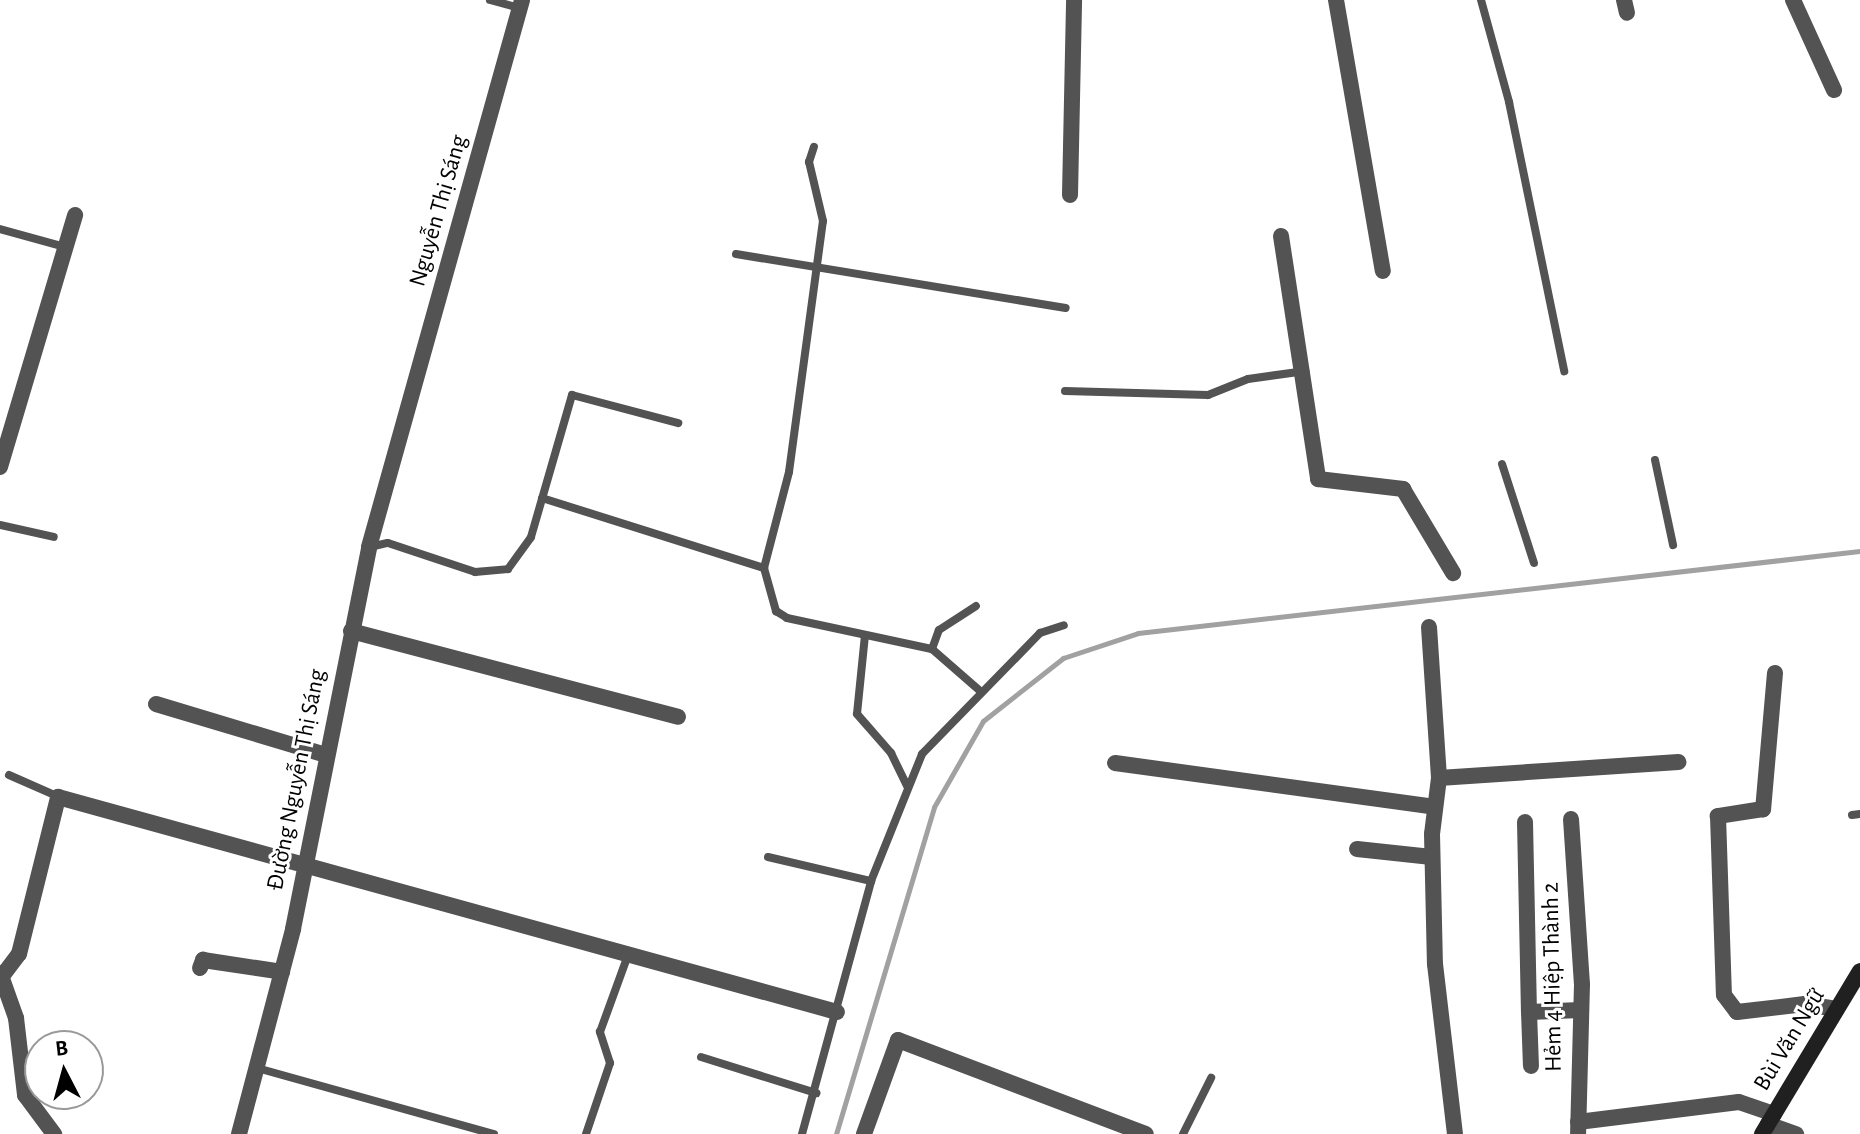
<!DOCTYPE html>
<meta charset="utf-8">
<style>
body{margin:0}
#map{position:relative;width:1860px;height:1134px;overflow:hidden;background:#fff;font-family:"Alegreya Sans",sans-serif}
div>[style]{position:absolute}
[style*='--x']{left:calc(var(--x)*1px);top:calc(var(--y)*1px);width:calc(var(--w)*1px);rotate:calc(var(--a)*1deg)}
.stream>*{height:5px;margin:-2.5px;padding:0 2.5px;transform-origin:2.5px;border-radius:2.5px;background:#a1a1a1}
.lane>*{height:8px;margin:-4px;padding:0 4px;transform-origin:4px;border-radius:4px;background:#535353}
.street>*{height:16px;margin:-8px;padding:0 8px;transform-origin:8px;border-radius:8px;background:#535353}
.secondary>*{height:16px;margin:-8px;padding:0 8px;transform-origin:8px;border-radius:8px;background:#202020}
span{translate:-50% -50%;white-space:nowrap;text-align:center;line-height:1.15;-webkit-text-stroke:6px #fff;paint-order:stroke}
.street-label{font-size:24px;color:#000}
.north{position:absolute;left:24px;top:1030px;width:80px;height:80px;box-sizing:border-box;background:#fff;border:2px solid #999;border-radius:50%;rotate:354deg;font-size:22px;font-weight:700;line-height:32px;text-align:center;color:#000}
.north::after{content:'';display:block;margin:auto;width:28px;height:36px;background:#000;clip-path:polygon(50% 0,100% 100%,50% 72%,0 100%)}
</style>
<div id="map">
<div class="stream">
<i style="--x:836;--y:1134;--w:341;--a:-73.3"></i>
<i style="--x:934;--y:807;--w:99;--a:-60.3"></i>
<i style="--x:983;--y:721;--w:102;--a:-38.2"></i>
<i style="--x:1063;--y:658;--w:79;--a:-18.4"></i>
<i style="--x:1138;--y:633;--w:727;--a:-6.48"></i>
</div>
<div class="lane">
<i style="--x:490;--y:0;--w:31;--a:15"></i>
<i style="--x:1481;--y:0;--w:106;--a:74.6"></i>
<i style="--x:1509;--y:102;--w:275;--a:78.4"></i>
<i style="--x:0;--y:229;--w:67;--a:15.5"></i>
<i style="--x:736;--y:254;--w:334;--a:9.3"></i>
<i style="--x:1065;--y:391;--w:143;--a:1.6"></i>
<i style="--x:1208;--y:395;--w:43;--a:-21.8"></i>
<i style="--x:1248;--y:379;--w:58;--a:-8"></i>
<i style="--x:1655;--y:460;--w:87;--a:78"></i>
<i style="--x:1502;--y:464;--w:104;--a:72.1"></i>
<i style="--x:542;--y:498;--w:233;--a:17.5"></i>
<i style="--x:764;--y:568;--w:99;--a:-75.4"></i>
<i style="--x:789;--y:472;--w:253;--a:-82.3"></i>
<i style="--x:823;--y:221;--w:61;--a:-103.3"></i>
<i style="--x:809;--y:162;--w:16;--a:-72"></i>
<i style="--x:0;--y:525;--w:55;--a:12.5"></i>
<i style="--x:370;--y:547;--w:18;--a:-13"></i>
<i style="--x:388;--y:543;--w:92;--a:18.4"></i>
<i style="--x:475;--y:572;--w:33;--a:-5"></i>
<i style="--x:508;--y:569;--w:39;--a:-54"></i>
<i style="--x:531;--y:537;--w:148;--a:-73.9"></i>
<i style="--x:572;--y:395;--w:110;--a:14.8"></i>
<i style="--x:764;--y:568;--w:45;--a:74.4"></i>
<i style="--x:776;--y:611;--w:13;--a:32"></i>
<i style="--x:787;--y:618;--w:148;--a:12.1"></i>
<i style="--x:932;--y:649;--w:62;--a:41.1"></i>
<i style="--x:865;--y:635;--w:79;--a:95.8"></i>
<i style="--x:857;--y:714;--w:52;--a:48.9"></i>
<i style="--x:891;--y:753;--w:37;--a:64"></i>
<i style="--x:932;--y:649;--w:20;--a:-70"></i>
<i style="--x:939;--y:630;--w:44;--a:-33"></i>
<i style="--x:9;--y:775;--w:55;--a:23.7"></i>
<i style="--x:1852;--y:815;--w:8;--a:-7"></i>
<i style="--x:768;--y:857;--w:106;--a:13.1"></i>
<i style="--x:701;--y:1057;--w:121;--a:17.4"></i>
<i style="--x:257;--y:1068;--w:246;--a:15.6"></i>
<i style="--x:586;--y:1134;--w:75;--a:-71.3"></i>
<i style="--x:610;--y:1063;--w:33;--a:-108"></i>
<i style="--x:600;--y:1032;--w:82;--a:-70"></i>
<i style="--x:802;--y:1134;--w:262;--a:-74.7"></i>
<i style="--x:871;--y:881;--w:137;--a:-68.1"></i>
<i style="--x:922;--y:754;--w:169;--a:-45.7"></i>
<i style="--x:1040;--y:633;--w:25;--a:-18"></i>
<i style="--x:1183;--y:1134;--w:63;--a:-63.4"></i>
</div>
<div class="street">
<i style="--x:1336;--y:0;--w:275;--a:80.2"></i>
<i style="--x:1624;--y:0;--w:13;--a:77"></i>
<i style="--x:1793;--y:0;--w:99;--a:65.5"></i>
<i style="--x:1070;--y:195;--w:195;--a:-88.8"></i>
<i style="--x:1281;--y:236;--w:246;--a:81.3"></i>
<i style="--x:1318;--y:479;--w:86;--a:6.7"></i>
<i style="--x:1403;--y:489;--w:98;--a:59.2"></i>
<i style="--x:0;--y:467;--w:263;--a:-73.4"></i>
<i style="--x:1429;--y:627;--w:151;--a:86.2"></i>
<i style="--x:1439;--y:778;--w:56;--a:97.1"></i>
<i style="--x:1432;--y:834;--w:130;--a:88.7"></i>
<i style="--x:1435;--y:964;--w:171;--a:83.3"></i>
<i style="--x:351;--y:631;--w:338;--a:14.7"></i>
<i style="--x:1775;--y:673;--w:137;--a:95"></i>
<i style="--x:1763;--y:809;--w:46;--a:171.2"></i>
<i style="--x:1718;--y:816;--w:179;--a:88.1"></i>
<i style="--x:1724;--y:995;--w:21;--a:53"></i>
<i style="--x:1737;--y:1012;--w:68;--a:-6.7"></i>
<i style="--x:1805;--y:1004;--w:32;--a:9"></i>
<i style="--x:156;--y:704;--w:177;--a:16.7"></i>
<i style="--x:1115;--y:763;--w:323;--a:7.8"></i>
<i style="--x:1439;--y:778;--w:240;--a:-3.8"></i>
<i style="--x:1571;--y:819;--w:165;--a:86.2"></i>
<i style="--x:1582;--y:984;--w:150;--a:91.5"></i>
<i style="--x:1525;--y:822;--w:190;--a:88.8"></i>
<i style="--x:1529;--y:1012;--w:52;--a:-2.2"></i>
<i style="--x:1357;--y:849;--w:75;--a:6.1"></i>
<i style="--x:200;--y:968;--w:9;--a:-69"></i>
<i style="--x:203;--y:960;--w:80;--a:8.6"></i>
<i style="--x:0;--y:973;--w:48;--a:70.4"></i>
<i style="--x:16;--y:1018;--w:78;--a:83.3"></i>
<i style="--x:25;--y:1095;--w:49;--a:53.4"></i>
<i style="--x:3;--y:975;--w:26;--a:-53"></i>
<i style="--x:19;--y:954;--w:162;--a:-76"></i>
<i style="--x:58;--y:797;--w:808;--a:15.43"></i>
<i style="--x:1529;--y:1012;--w:54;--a:87.9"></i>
<i style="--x:1578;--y:1122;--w:162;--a:-7.1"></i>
<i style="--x:1739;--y:1102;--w:37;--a:19"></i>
<i style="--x:1768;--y:1124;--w:30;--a:20"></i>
<i style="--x:239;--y:1134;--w:212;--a:-75.2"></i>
<i style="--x:293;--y:929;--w:389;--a:-78.7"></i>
<i style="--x:369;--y:547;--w:568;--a:-74.37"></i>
<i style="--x:864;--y:1134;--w:100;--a:-70.1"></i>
<i style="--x:898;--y:1040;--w:265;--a:20.8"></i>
</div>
<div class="secondary">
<i style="--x:1762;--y:1134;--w:190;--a:-59"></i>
</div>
<div class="street-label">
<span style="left:439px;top:211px;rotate:-74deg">Nguyễn Thị Sáng</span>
<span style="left:297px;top:780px;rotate:-79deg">Đường Nguyễn Thị Sáng</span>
<span style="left:1553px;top:977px;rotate:-91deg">Hẻm 4 Hiệp Thành 2</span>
<span style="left:1790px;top:1040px;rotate:-59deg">Bùi Văn Ngữ</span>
</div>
<div class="north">B</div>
</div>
